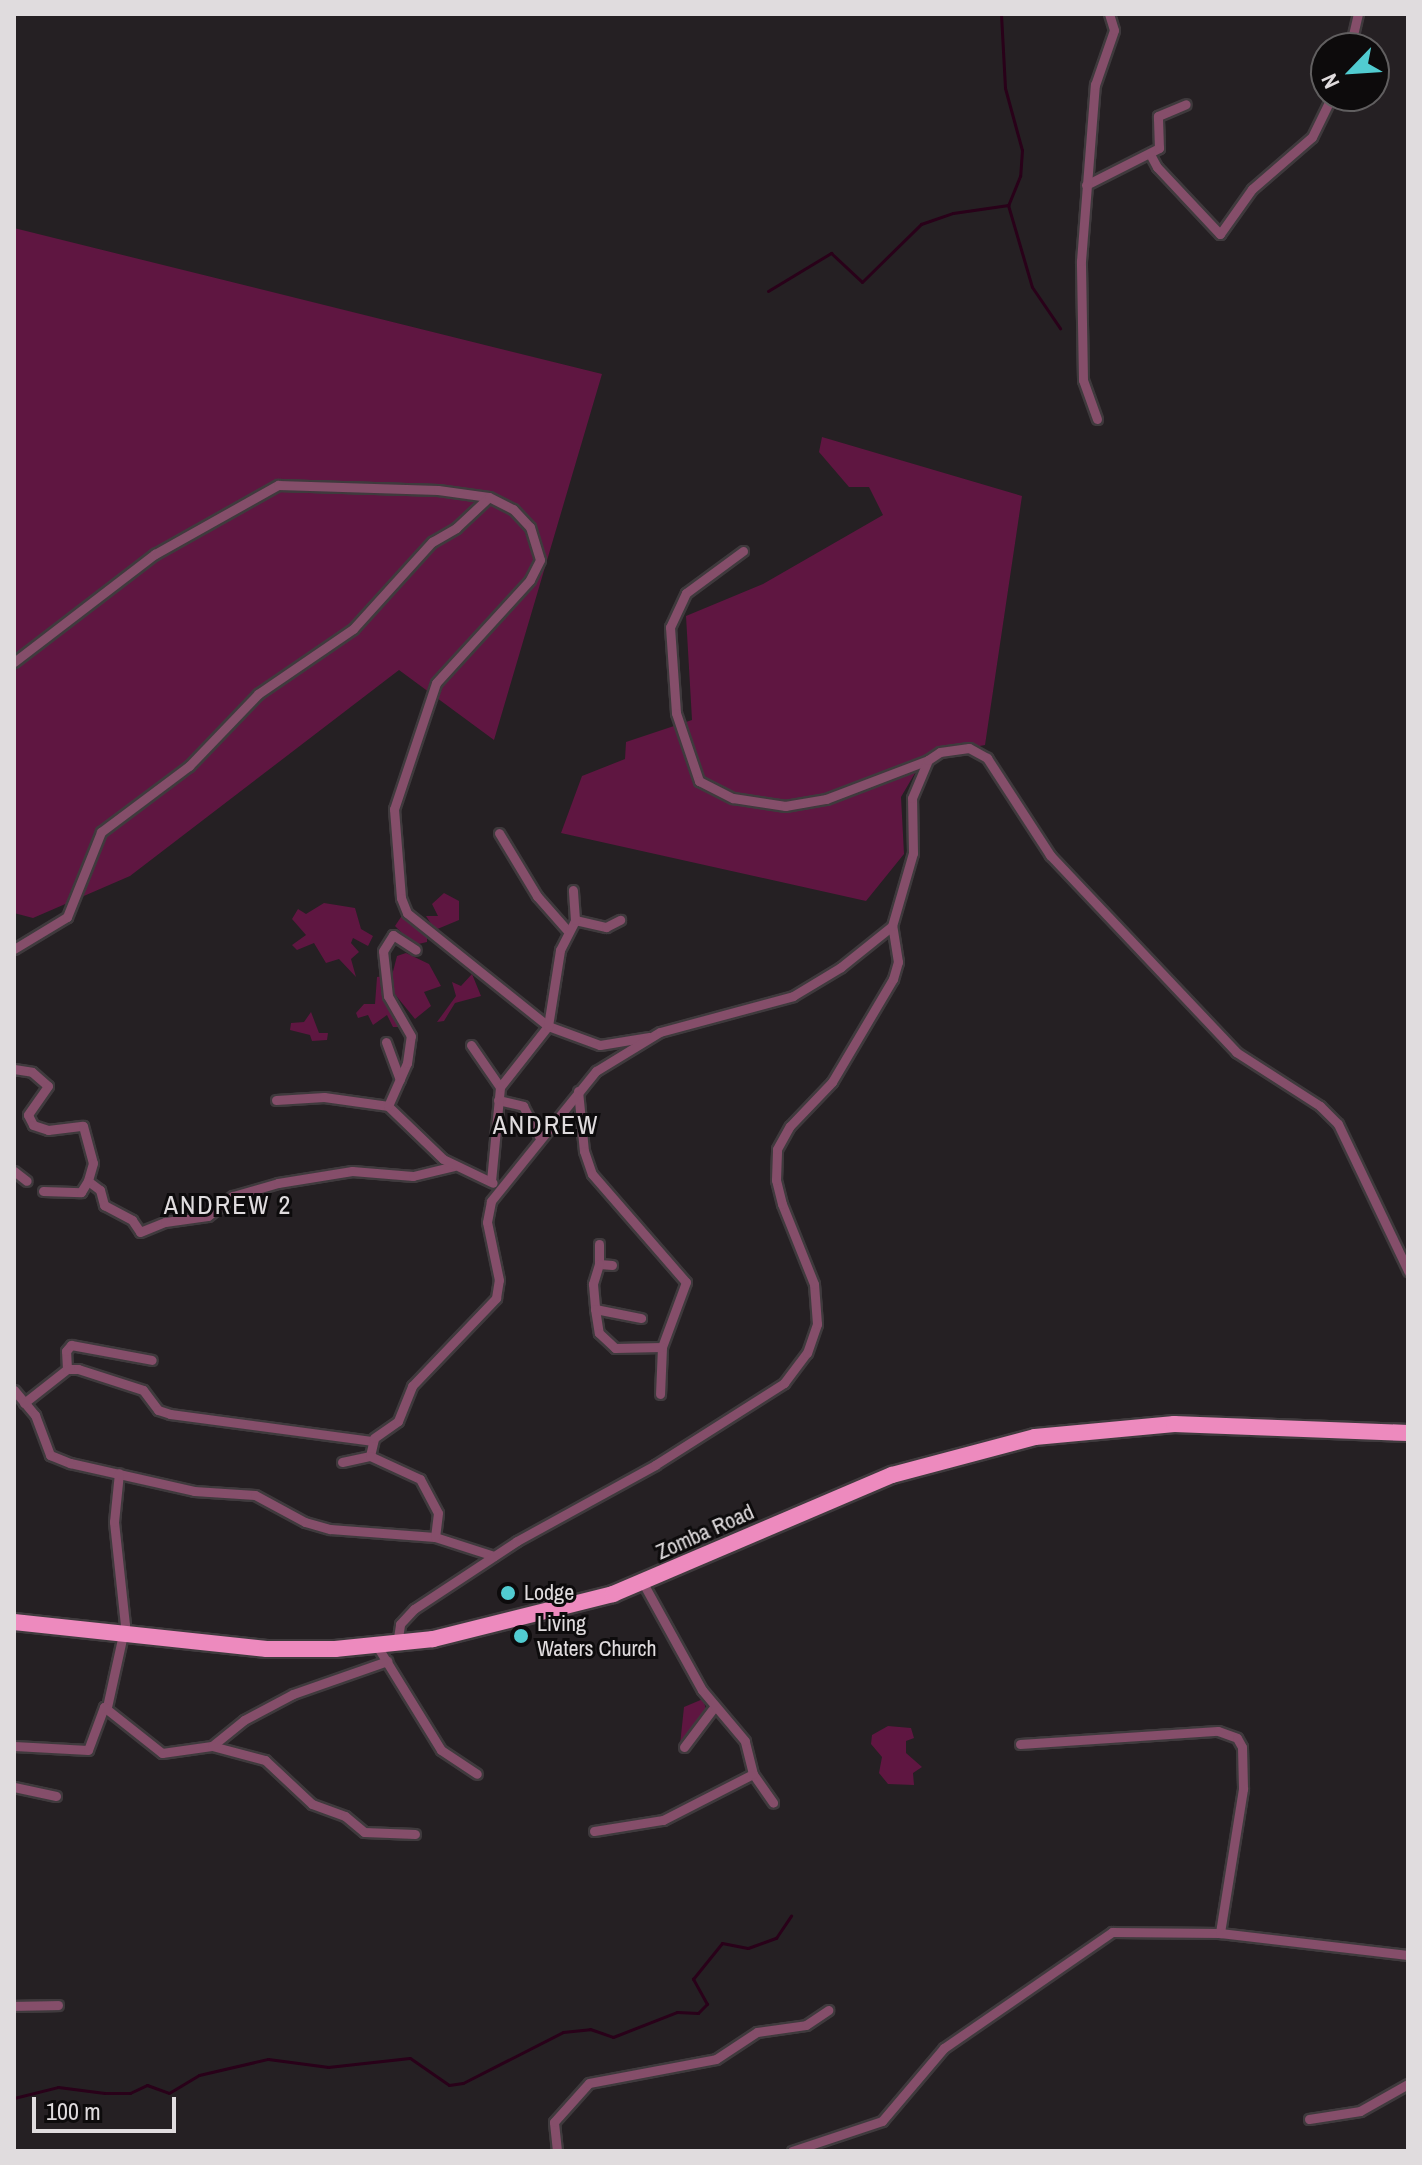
<!DOCTYPE html>
<style>
body{margin:0}
#map{position:relative;width:1422px;height:2165px;overflow:hidden;background:#252023;font-family:"Archivo Narrow",sans-serif}
div>[style]{position:absolute}
[style*='--x']{left:calc(var(--x)*1px);top:calc(var(--y)*1px);width:calc(var(--w)*1px);rotate:calc(var(--a)*1deg)}
.green>*{inset:0;background:#5f1641}
.stream>*{height:3px;margin:-1.5px;padding:0 1.5px;transform-origin:1.5px;border-radius:1.5px;background:#290119}
.roads{filter:drop-shadow(2px 0 #3f3a3d) drop-shadow(-2px 0 #3f3a3d) drop-shadow(0 2px #3f3a3d) drop-shadow(0 -2px #3f3a3d)}
.minor>*{height:9px;margin:-4.5px;padding:0 4.5px;transform-origin:4.5px;border-radius:4.5px;background:#854e6a}
.trunk>*{height:16px;margin:-8px;padding:0 8px;transform-origin:8px;border-radius:8px;background:#ed8abe}
.dots>*{width:22px;height:22px;translate:-50% -50%;box-sizing:border-box;border:4px solid #0d0b0c;border-radius:50%}
span{translate:-50% -50%;white-space:nowrap;text-align:center;line-height:1.15;-webkit-text-stroke:6px #0d0b0c;paint-order:stroke}
.street-label{font-size:22px;color:#e0dcde}
.poi-label{font-size:22px;color:#e0dcde}
.left{translate:0 -50%;text-align:left}
.quarter-label{font-size:26px;color:#e0dcde;letter-spacing:2px}
.frame{position:absolute;inset:0;border:16px solid #e0dcde;pointer-events:none}
.north{position:absolute;left:1310px;top:32px;width:80px;height:80px;box-sizing:border-box;background:#0d0b0c;border:2px solid #615f60;border-radius:50%;rotate:245deg;font-size:22px;font-weight:700;line-height:32px;text-align:center;color:#e0dcde}
.north::after{content:'';display:block;margin:auto;width:28px;height:36px;background:#51ccd1;clip-path:polygon(50% 0,100% 100%,50% 72%,0 100%)}
.scale{position:absolute;left:32px;top:2097px;width:144px;height:36px;box-sizing:border-box;border:4px solid #e0dcde;border-top:0;padding-left:10px;font-size:24px;line-height:28px;white-space:nowrap;color:#e0dcde;-webkit-text-stroke:6px #0d0b0c;paint-order:stroke}
</style>
<div id="map">
<div class="green">
<i style="clip-path:polygon(14px 228px,602px 374px,494px 740px,399px 670px,130px 876px,33px 918px,14px 913px)"></i>
<i style="clip-path:polygon(822px 437px,1022px 496px,985px 745px,925px 756px,901px 797px,904px 854px,866px 901px,561px 833px,582px 776px,625px 759px,626px 742px,692px 720px,686px 616px,763px 584px,883px 515px,869px 487px,849px 487px,819px 452px)"></i>
<i style="clip-path:polygon(444px 893px,459px 901px,459px 920px,435px 930px,426px 916px,438px 916px,432px 904px)"></i>
<i style="clip-path:polygon(324px 903px,355px 908px,361px 929px,373px 936px,368px 946px,353px 938px,351px 943px,359px 952px,351px 959px,356px 977px,339px 959px,326px 963px,314px 943px,297px 950px,292px 945px,306px 935px,292px 919px,298px 909px,306px 914px)"></i>
<i style="clip-path:polygon(403px 914px,427px 931px,427px 942px,414px 945px,395px 926px)"></i>
<i style="clip-path:polygon(406px 953px,429px 964px,441px 986px,424px 992px,431px 1006px,415px 1019px,389px 987px,397px 956px)"></i>
<i style="clip-path:polygon(472px 974px,481px 996px,455px 1003px,444px 1021px,437px 1022px,456px 996px,452px 982px,461px 986px)"></i>
<i style="clip-path:polygon(384px 976px,402px 1027px,393px 1027px,387px 1015px,373px 1025px,368px 1015px,358px 1018px,356px 1013px,364px 1004px,375px 1004px,377px 977px)"></i>
<i style="clip-path:polygon(311px 1012px,319px 1033px,328px 1033px,327px 1040px,312px 1041px,310px 1035px,290px 1030px,291px 1023px,304px 1022px)"></i>
<i style="clip-path:polygon(703px 1699px,706px 1709px,680px 1745px,684px 1707px)"></i>
<i style="clip-path:polygon(888px 1726px,911px 1728px,914px 1738px,906px 1741px,906px 1753px,922px 1767px,913px 1773px,914px 1785px,888px 1784px,879px 1773px,882px 1757px,871px 1744px,872px 1735px)"></i>
</div>
<div class="stream">
<i style="--x:1001;--y:14;--w:74;--a:86.9"></i>
<i style="--x:1005;--y:88;--w:64;--a:74.7"></i>
<i style="--x:1022;--y:150;--w:26;--a:94"></i>
<i style="--x:1020;--y:176;--w:31;--a:112"></i>
<i style="--x:1008;--y:205;--w:85;--a:73.7"></i>
<i style="--x:1032;--y:287;--w:50;--a:55.7"></i>
<i style="--x:768;--y:291;--w:74;--a:-31.1"></i>
<i style="--x:831;--y:253;--w:42;--a:43.1"></i>
<i style="--x:862;--y:282;--w:83;--a:-44.5"></i>
<i style="--x:921;--y:224;--w:34;--a:-19"></i>
<i style="--x:953;--y:213;--w:56;--a:-8.3"></i>
<i style="--x:14;--y:2098;--w:45;--a:-14"></i>
<i style="--x:58;--y:2087;--w:47;--a:7.3"></i>
<i style="--x:105;--y:2093;--w:25;--a:0"></i>
<i style="--x:130;--y:2093;--w:19;--a:-25"></i>
<i style="--x:147;--y:2085;--w:23;--a:20"></i>
<i style="--x:169;--y:2093;--w:35;--a:-31"></i>
<i style="--x:199;--y:2075;--w:71;--a:-13.1"></i>
<i style="--x:268;--y:2059;--w:61;--a:7.6"></i>
<i style="--x:328;--y:2067;--w:82;--a:-6.3"></i>
<i style="--x:410;--y:2058;--w:47;--a:34.7"></i>
<i style="--x:449;--y:2085;--w:14;--a:-8"></i>
<i style="--x:463;--y:2083;--w:112;--a:-27"></i>
<i style="--x:563;--y:2032;--w:27;--a:-6"></i>
<i style="--x:590;--y:2029;--w:24;--a:19"></i>
<i style="--x:613;--y:2037;--w:69;--a:-21.3"></i>
<i style="--x:677;--y:2012;--w:21;--a:3"></i>
<i style="--x:698;--y:2013;--w:13;--a:-45"></i>
<i style="--x:707;--y:2004;--w:29;--a:-119"></i>
<i style="--x:693;--y:1979;--w:46;--a:-51.1"></i>
<i style="--x:722;--y:1943;--w:26;--a:11"></i>
<i style="--x:748;--y:1948;--w:30;--a:-20"></i>
<i style="--x:776;--y:1938;--w:27;--a:-56"></i>
</div>
<div class="roads">
<div class="minor">
<i style="--x:1350;--y:48;--w:35;--a:-77"></i>
<i style="--x:1150;--y:154;--w:15;--a:62"></i>
<i style="--x:1157;--y:167;--w:92;--a:46.8"></i>
<i style="--x:1220;--y:234;--w:55;--a:-54.6"></i>
<i style="--x:1252;--y:189;--w:79;--a:-40.9"></i>
<i style="--x:1312;--y:137;--w:46;--a:-64"></i>
<i style="--x:1086;--y:185;--w:82;--a:-26.9"></i>
<i style="--x:1159;--y:148;--w:32;--a:-92"></i>
<i style="--x:1158;--y:116;--w:30;--a:-23"></i>
<i style="--x:1097;--y:419;--w:41;--a:-109.7"></i>
<i style="--x:1083;--y:380;--w:119;--a:-91"></i>
<i style="--x:1081;--y:261;--w:177;--a:-85.5"></i>
<i style="--x:1095;--y:85;--w:58;--a:-70.9"></i>
<i style="--x:1114;--y:30;--w:17;--a:-107"></i>
<i style="--x:743;--y:551;--w:71;--a:143.6"></i>
<i style="--x:686;--y:593;--w:38;--a:115"></i>
<i style="--x:670;--y:627;--w:86;--a:86"></i>
<i style="--x:676;--y:713;--w:72;--a:71.3"></i>
<i style="--x:699;--y:781;--w:38;--a:27"></i>
<i style="--x:733;--y:798;--w:53;--a:8.7"></i>
<i style="--x:785;--y:806;--w:42;--a:-9.7"></i>
<i style="--x:826;--y:799;--w:109;--a:-20.9"></i>
<i style="--x:14;--y:662;--w:178;--a:-37.5"></i>
<i style="--x:155;--y:554;--w:141;--a:-29.3"></i>
<i style="--x:278;--y:485;--w:160;--a:1.8"></i>
<i style="--x:438;--y:490;--w:51;--a:7.8"></i>
<i style="--x:499;--y:833;--w:74;--a:58.9"></i>
<i style="--x:537;--y:896;--w:45;--a:48.6"></i>
<i style="--x:575;--y:920;--w:32;--a:13"></i>
<i style="--x:606;--y:927;--w:16;--a:-27"></i>
<i style="--x:14;--y:949;--w:62;--a:-31.1"></i>
<i style="--x:67;--y:917;--w:92;--a:-68.2"></i>
<i style="--x:101;--y:832;--w:110;--a:-36.9"></i>
<i style="--x:189;--y:766;--w:100;--a:-46.2"></i>
<i style="--x:258;--y:694;--w:115;--a:-34.4"></i>
<i style="--x:353;--y:629;--w:118;--a:-47.8"></i>
<i style="--x:432;--y:542;--w:28;--a:-30"></i>
<i style="--x:456;--y:528;--w:45;--a:-43.2"></i>
<i style="--x:489;--y:497;--w:27;--a:27"></i>
<i style="--x:513;--y:509;--w:25;--a:47"></i>
<i style="--x:530;--y:527;--w:34;--a:73"></i>
<i style="--x:540;--y:560;--w:22;--a:117"></i>
<i style="--x:530;--y:580;--w:139;--a:132.4"></i>
<i style="--x:436;--y:683;--w:133;--a:108.4"></i>
<i style="--x:394;--y:809;--w:89;--a:85.5"></i>
<i style="--x:401;--y:898;--w:16;--a:68"></i>
<i style="--x:407;--y:913;--w:181;--a:38.7"></i>
<i style="--x:548;--y:1026;--w:55;--a:20.1"></i>
<i style="--x:600;--y:1045;--w:50;--a:-9.3"></i>
<i style="--x:386;--y:1042;--w:40;--a:69.8"></i>
<i style="--x:471;--y:1045;--w:51;--a:55.4"></i>
<i style="--x:14;--y:1069;--w:18;--a:9"></i>
<i style="--x:32;--y:1072;--w:21;--a:41"></i>
<i style="--x:48;--y:1086;--w:35;--a:125"></i>
<i style="--x:28;--y:1115;--w:11;--a:63"></i>
<i style="--x:33;--y:1125;--w:16;--a:18"></i>
<i style="--x:48;--y:1130;--w:35;--a:-7"></i>
<i style="--x:83;--y:1126;--w:38;--a:75"></i>
<i style="--x:93;--y:1163;--w:19;--a:106"></i>
<i style="--x:88;--y:1181;--w:15;--a:37"></i>
<i style="--x:100;--y:1190;--w:16;--a:75"></i>
<i style="--x:104;--y:1205;--w:32;--a:28"></i>
<i style="--x:132;--y:1220;--w:14;--a:56"></i>
<i style="--x:140;--y:1232;--w:27;--a:-22"></i>
<i style="--x:165;--y:1222;--w:43;--a:-7.9"></i>
<i style="--x:208;--y:1216;--w:32;--a:-39"></i>
<i style="--x:233;--y:1196;--w:47;--a:-16.1"></i>
<i style="--x:278;--y:1183;--w:75;--a:-9.2"></i>
<i style="--x:352;--y:1171;--w:61;--a:4.7"></i>
<i style="--x:413;--y:1176;--w:42;--a:-13.7"></i>
<i style="--x:578;--y:1091;--w:60;--a:84.3"></i>
<i style="--x:584;--y:1151;--w:24;--a:71"></i>
<i style="--x:592;--y:1174;--w:143;--a:49"></i>
<i style="--x:686;--y:1282;--w:69;--a:110.3"></i>
<i style="--x:662;--y:1347;--w:47;--a:92.4"></i>
<i style="--x:276;--y:1100;--w:48;--a:-3.6"></i>
<i style="--x:324;--y:1097;--w:65;--a:8"></i>
<i style="--x:388;--y:1106;--w:76;--a:43.9"></i>
<i style="--x:443;--y:1159;--w:55;--a:25.6"></i>
<i style="--x:498;--y:1100;--w:26;--a:13"></i>
<i style="--x:523;--y:1106;--w:34;--a:62"></i>
<i style="--x:388;--y:1106;--w:47;--a:-66.2"></i>
<i style="--x:407;--y:1063;--w:27;--a:-82"></i>
<i style="--x:411;--y:1036;--w:46;--a:-119.9"></i>
<i style="--x:388;--y:996;--w:45;--a:-96.3"></i>
<i style="--x:383;--y:951;--w:19;--a:-58"></i>
<i style="--x:393;--y:935;--w:27;--a:33"></i>
<i style="--x:14;--y:1171;--w:16;--a:38"></i>
<i style="--x:491;--y:1181;--w:94;--a:-84.5"></i>
<i style="--x:500;--y:1087;--w:78;--a:-51.8"></i>
<i style="--x:548;--y:1026;--w:77;--a:-81"></i>
<i style="--x:560;--y:950;--w:34;--a:-63"></i>
<i style="--x:575;--y:920;--w:30;--a:-94"></i>
<i style="--x:43;--y:1191;--w:38;--a:2"></i>
<i style="--x:81;--y:1192;--w:13;--a:-58"></i>
<i style="--x:599;--y:1264;--w:20;--a:-90"></i>
<i style="--x:612;--y:1265;--w:13;--a:-176"></i>
<i style="--x:599;--y:1264;--w:21;--a:107"></i>
<i style="--x:593;--y:1284;--w:25;--a:85"></i>
<i style="--x:595;--y:1309;--w:47;--a:11.1"></i>
<i style="--x:595;--y:1309;--w:24;--a:81"></i>
<i style="--x:599;--y:1333;--w:22;--a:43"></i>
<i style="--x:615;--y:1348;--w:47;--a:-1.2"></i>
<i style="--x:67;--y:1369;--w:18;--a:-93"></i>
<i style="--x:66;--y:1351;--w:8;--a:-50"></i>
<i style="--x:71;--y:1345;--w:82;--a:10.5"></i>
<i style="--x:14;--y:1390;--w:33;--a:50"></i>
<i style="--x:35;--y:1415;--w:43;--a:69.4"></i>
<i style="--x:50;--y:1455;--w:22;--a:22"></i>
<i style="--x:70;--y:1463;--w:127;--a:12.7"></i>
<i style="--x:194;--y:1491;--w:61;--a:3.8"></i>
<i style="--x:255;--y:1495;--w:57;--a:28.4"></i>
<i style="--x:305;--y:1522;--w:26;--a:16"></i>
<i style="--x:330;--y:1529;--w:105;--a:4.4"></i>
<i style="--x:435;--y:1537;--w:62;--a:17.9"></i>
<i style="--x:24;--y:1403;--w:55;--a:-38.3"></i>
<i style="--x:67;--y:1369;--w:11;--a:0"></i>
<i style="--x:78;--y:1369;--w:68;--a:17.9"></i>
<i style="--x:143;--y:1390;--w:25;--a:53"></i>
<i style="--x:158;--y:1410;--w:13;--a:18"></i>
<i style="--x:170;--y:1414;--w:205;--a:7.6"></i>
<i style="--x:370;--y:1456;--w:18;--a:-77"></i>
<i style="--x:374;--y:1438;--w:29;--a:-35"></i>
<i style="--x:398;--y:1421;--w:38;--a:-68"></i>
<i style="--x:412;--y:1386;--w:122;--a:-46.3"></i>
<i style="--x:496;--y:1298;--w:18;--a:-81"></i>
<i style="--x:499;--y:1280;--w:59;--a:-101.7"></i>
<i style="--x:487;--y:1222;--w:21;--a:-79"></i>
<i style="--x:491;--y:1201;--w:167;--a:-51.1"></i>
<i style="--x:596;--y:1071;--w:75;--a:-31.4"></i>
<i style="--x:660;--y:1032;--w:138;--a:-15.1"></i>
<i style="--x:793;--y:996;--w:56;--a:-31.1"></i>
<i style="--x:841;--y:967;--w:65;--a:-38.8"></i>
<i style="--x:342;--y:1462;--w:29;--a:-12"></i>
<i style="--x:370;--y:1456;--w:55;--a:24.7"></i>
<i style="--x:420;--y:1479;--w:38;--a:62"></i>
<i style="--x:438;--y:1513;--w:24;--a:97"></i>
<i style="--x:397;--y:1644;--w:20;--a:-81"></i>
<i style="--x:400;--y:1624;--w:21;--a:-47"></i>
<i style="--x:414;--y:1609;--w:123;--a:-33.4"></i>
<i style="--x:517;--y:1541;--w:158;--a:-28.8"></i>
<i style="--x:655;--y:1465;--w:153;--a:-32.4"></i>
<i style="--x:784;--y:1383;--w:38;--a:-53"></i>
<i style="--x:807;--y:1353;--w:31;--a:-71"></i>
<i style="--x:817;--y:1324;--w:40;--a:-94.3"></i>
<i style="--x:814;--y:1284;--w:86;--a:-111.8"></i>
<i style="--x:782;--y:1204;--w:25;--a:-104"></i>
<i style="--x:776;--y:1180;--w:31;--a:-88"></i>
<i style="--x:777;--y:1149;--w:26;--a:-61"></i>
<i style="--x:790;--y:1126;--w:61;--a:-46.3"></i>
<i style="--x:832;--y:1082;--w:120;--a:-59.4"></i>
<i style="--x:893;--y:979;--w:18;--a:-74"></i>
<i style="--x:898;--y:962;--w:36;--a:-99"></i>
<i style="--x:892;--y:926;--w:76;--a:-74"></i>
<i style="--x:913;--y:853;--w:55;--a:-91"></i>
<i style="--x:912;--y:798;--w:41;--a:-67.2"></i>
<i style="--x:928;--y:760;--w:14;--a:-34"></i>
<i style="--x:940;--y:752;--w:29;--a:-8"></i>
<i style="--x:969;--y:748;--w:21;--a:29"></i>
<i style="--x:987;--y:758;--w:116;--a:57"></i>
<i style="--x:1050;--y:855;--w:271;--a:46.6"></i>
<i style="--x:1236;--y:1052;--w:100;--a:32.7"></i>
<i style="--x:1320;--y:1106;--w:25;--a:45"></i>
<i style="--x:1338;--y:1124;--w:163;--a:64.5"></i>
<i style="--x:377;--y:1646;--w:122;--a:58.4"></i>
<i style="--x:441;--y:1750;--w:43;--a:33.7"></i>
<i style="--x:107;--y:1707;--w:84;--a:-77.6"></i>
<i style="--x:125;--y:1625;--w:104;--a:-96.1"></i>
<i style="--x:114;--y:1522;--w:49;--a:-84.2"></i>
<i style="--x:1020;--y:1744;--w:198;--a:-3.8"></i>
<i style="--x:1218;--y:1731;--w:20;--a:20"></i>
<i style="--x:1237;--y:1738;--w:10;--a:61"></i>
<i style="--x:1242;--y:1747;--w:42;--a:88.6"></i>
<i style="--x:1243;--y:1789;--w:146;--a:99.1"></i>
<i style="--x:14;--y:1746;--w:74;--a:3.1"></i>
<i style="--x:88;--y:1750;--w:46;--a:-69.6"></i>
<i style="--x:104;--y:1707;--w:74;--a:38.4"></i>
<i style="--x:162;--y:1753;--w:50;--a:-8"></i>
<i style="--x:212;--y:1746;--w:41;--a:-39.1"></i>
<i style="--x:244;--y:1720;--w:55;--a:-28"></i>
<i style="--x:293;--y:1694;--w:100;--a:-19.3"></i>
<i style="--x:212;--y:1746;--w:55;--a:14.8"></i>
<i style="--x:265;--y:1760;--w:64;--a:43.1"></i>
<i style="--x:312;--y:1804;--w:35;--a:20"></i>
<i style="--x:345;--y:1816;--w:25;--a:40"></i>
<i style="--x:364;--y:1832;--w:51;--a:2.2"></i>
<i style="--x:684;--y:1747;--w:51;--a:-52.9"></i>
<i style="--x:753;--y:1774;--w:35;--a:55"></i>
<i style="--x:14;--y:1787;--w:43;--a:12.1"></i>
<i style="--x:594;--y:1831;--w:70;--a:-9.1"></i>
<i style="--x:663;--y:1820;--w:101;--a:-27.1"></i>
<i style="--x:753;--y:1774;--w:34;--a:-104"></i>
<i style="--x:745;--y:1741;--w:67;--a:-130.1"></i>
<i style="--x:702;--y:1690;--w:122;--a:-118.9"></i>
<i style="--x:14;--y:2006;--w:44;--a:-1.3"></i>
<i style="--x:1309;--y:2119;--w:52;--a:-8.9"></i>
<i style="--x:1360;--y:2111;--w:55;--a:-29.4"></i>
<i style="--x:557;--y:2151;--w:29;--a:-96"></i>
<i style="--x:554;--y:2122;--w:52;--a:-48.1"></i>
<i style="--x:589;--y:2083;--w:129;--a:-10.7"></i>
<i style="--x:716;--y:2059;--w:49;--a:-33.4"></i>
<i style="--x:757;--y:2032;--w:49;--a:-8.1"></i>
<i style="--x:806;--y:2025;--w:27;--a:-34"></i>
<i style="--x:792;--y:2151;--w:95;--a:-18.4"></i>
<i style="--x:882;--y:2121;--w:96;--a:-49.7"></i>
<i style="--x:944;--y:2048;--w:204;--a:-34.6"></i>
<i style="--x:1112;--y:1932;--w:108;--a:0.5"></i>
<i style="--x:1220;--y:1933;--w:189;--a:6.7"></i>
</div>
<div class="trunk">
<i style="--x:14;--y:1622;--w:254;--a:6.1"></i>
<i style="--x:267;--y:1649;--w:68;--a:0"></i>
<i style="--x:335;--y:1649;--w:99;--a:-5.8"></i>
<i style="--x:433;--y:1639;--w:186;--a:-14"></i>
<i style="--x:613;--y:1594;--w:303;--a:-23.1"></i>
<i style="--x:892;--y:1475;--w:148;--a:-14.9"></i>
<i style="--x:1035;--y:1437;--w:140;--a:-5.3"></i>
<i style="--x:1174;--y:1424;--w:234;--a:2.2"></i>
</div>
</div>
<div class="dots">
<i style="left:508px;top:1593px;background:#51ccd1"></i>
<i style="left:521px;top:1636px;background:#51ccd1"></i>
</div>
<div class="street-label">
<span style="left:705px;top:1532px;rotate:-24deg">Zomba Road</span>
</div>
<div class="poi-label">
<span class="left" style="left:524px;top:1593px">Lodge</span>
<span class="left" style="left:537px;top:1636px">Living<br>Waters Church</span>
</div>
<div class="quarter-label">
<span style="left:546px;top:1125px">ANDREW</span>
<span style="left:228px;top:1205px">ANDREW 2</span>
</div>
<div class="frame"></div>
<div class="north">N</div>
<div class="scale">100 m</div>
</div>
